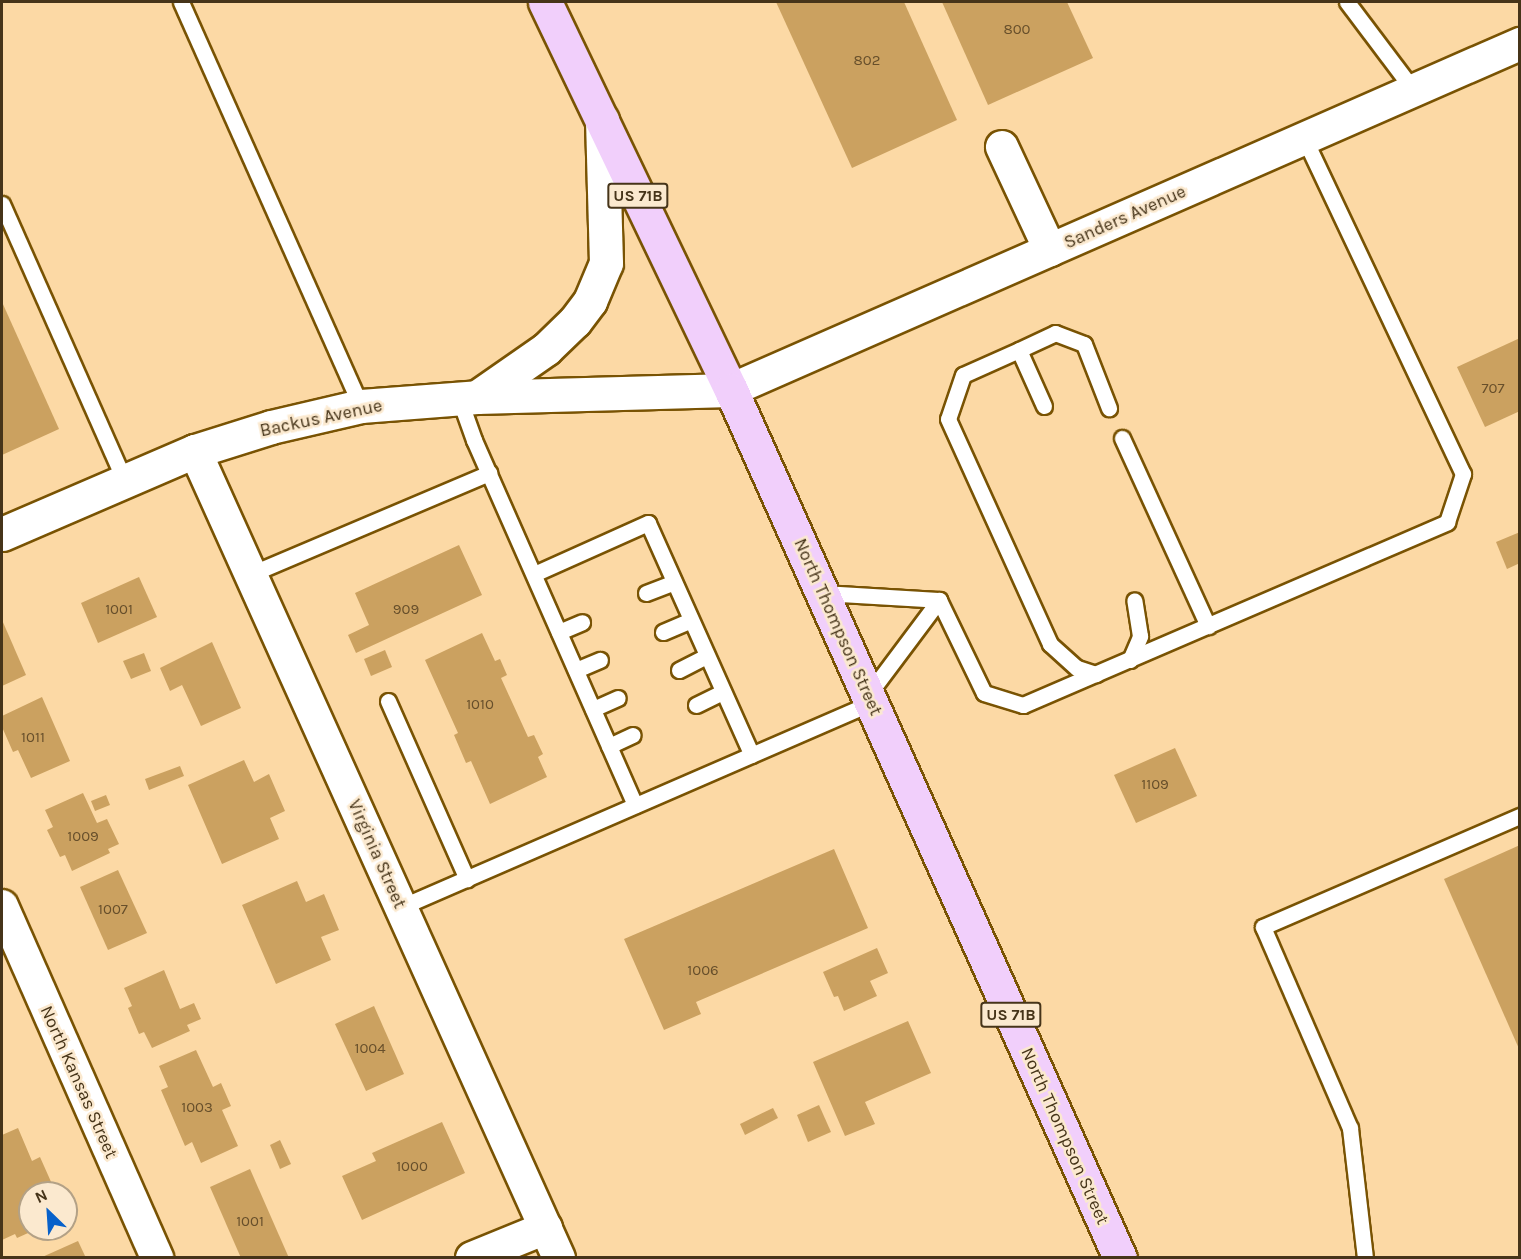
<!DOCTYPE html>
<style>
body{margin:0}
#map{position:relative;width:1521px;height:1259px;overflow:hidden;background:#fcd9a5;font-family:Karla,sans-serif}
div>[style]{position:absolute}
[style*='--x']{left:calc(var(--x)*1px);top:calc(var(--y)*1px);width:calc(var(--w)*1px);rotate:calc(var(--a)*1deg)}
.building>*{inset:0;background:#cba160}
.roads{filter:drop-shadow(2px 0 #795303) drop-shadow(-2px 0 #795303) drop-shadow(0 2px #795303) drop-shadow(0 -2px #795303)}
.lane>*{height:15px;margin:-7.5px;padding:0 7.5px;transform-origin:7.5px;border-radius:7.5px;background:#fff}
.street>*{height:32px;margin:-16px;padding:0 16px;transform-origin:16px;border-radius:16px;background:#fff}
.secondary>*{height:33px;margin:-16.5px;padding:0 16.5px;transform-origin:16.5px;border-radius:16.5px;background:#fff}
.primary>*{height:33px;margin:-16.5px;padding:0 16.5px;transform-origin:16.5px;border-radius:16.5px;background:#f1cffb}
span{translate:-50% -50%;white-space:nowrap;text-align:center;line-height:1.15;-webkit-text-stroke:5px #fbe9cf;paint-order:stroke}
.number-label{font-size:15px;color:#674f2b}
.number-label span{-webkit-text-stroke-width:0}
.shield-label span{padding:2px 4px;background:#fbe9cf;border:2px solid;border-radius:4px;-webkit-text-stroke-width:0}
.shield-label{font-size:16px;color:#463419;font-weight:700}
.street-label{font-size:18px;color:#463419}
.frame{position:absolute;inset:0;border:3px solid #463419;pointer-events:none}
.north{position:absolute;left:18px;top:1181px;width:60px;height:60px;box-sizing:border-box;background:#fbe9cf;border:2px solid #b3a186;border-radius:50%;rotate:335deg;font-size:16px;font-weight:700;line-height:24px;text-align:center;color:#463419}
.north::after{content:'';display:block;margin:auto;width:21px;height:27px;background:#0761ca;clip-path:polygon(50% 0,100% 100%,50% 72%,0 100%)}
</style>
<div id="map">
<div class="building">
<i style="clip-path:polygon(776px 2px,904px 2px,957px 120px,852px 168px)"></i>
<i style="clip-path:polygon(942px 2px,1067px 2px,1093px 58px,988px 105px)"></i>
<i style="clip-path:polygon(2px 302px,59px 429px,2px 455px)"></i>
<i style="clip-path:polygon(1520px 338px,1520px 411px,1485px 427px,1457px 367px)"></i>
<i style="clip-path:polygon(1520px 532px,1520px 563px,1507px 569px,1496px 542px)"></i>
<i style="clip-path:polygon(459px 545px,482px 595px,356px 653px,348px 635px,369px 625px,355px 593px)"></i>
<i style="clip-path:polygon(139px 577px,157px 617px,98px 643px,81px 603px)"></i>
<i style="clip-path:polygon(2px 620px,26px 675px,2px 686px)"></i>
<i style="clip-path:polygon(482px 633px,495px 661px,500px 659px,507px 675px,501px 678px,528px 737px,534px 735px,543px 754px,538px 757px,547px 777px,490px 804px,471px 761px,466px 763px,454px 735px,458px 733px,425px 660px)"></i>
<i style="clip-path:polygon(212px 642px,241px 708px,201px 726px,182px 685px,170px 691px,160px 668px)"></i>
<i style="clip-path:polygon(385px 650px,392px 667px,371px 676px,364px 659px)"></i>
<i style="clip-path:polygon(144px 653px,151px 671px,131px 679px,123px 661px)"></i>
<i style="clip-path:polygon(42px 697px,70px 761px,31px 778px,18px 750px,13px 752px,2px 727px,2px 716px)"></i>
<i style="clip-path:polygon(1175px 748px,1197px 796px,1136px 823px,1114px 775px)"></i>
<i style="clip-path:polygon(244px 760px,254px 782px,269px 774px,285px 811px,270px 818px,279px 839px,222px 864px,188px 785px)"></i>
<i style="clip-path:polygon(180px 766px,184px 776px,149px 790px,145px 779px)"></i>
<i style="clip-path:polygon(83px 793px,97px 823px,107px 819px,119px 844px,108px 849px,110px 853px,72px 871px,65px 855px,60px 857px,47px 830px,53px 827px,45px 810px)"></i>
<i style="clip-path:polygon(106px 795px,110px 805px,95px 811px,91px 801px)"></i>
<i style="clip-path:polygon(1520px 845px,1520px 1051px,1444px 879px)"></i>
<i style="clip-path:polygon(834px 849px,868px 928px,696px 1002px,701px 1014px,664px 1030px,624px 939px)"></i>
<i style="clip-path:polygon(118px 870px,147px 933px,108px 950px,80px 887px)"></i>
<i style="clip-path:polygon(297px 881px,306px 902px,324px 894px,339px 930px,321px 937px,331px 960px,276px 984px,242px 905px)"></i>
<i style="clip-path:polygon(877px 948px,888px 973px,870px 981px,877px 996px,844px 1011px,838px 996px,834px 997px,823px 972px)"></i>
<i style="clip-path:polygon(164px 970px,180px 1009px,194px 1003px,201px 1019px,187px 1025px,190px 1031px,152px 1048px,144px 1032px,139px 1034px,128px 1008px,132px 1006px,124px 988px)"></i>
<i style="clip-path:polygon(374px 1006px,404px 1074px,366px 1091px,335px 1024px)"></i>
<i style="clip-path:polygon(908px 1021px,931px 1073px,865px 1102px,875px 1124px,845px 1136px,813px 1062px)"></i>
<i style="clip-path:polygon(196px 1050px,213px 1087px,221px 1083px,231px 1106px,222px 1110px,238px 1146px,201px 1163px,192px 1142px,185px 1146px,161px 1090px,168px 1087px,159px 1066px)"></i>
<i style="clip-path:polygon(819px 1105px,831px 1132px,808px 1142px,797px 1115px)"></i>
<i style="clip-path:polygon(773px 1108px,778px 1118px,745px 1135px,740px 1124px)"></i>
<i style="clip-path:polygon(442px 1122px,465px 1173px,362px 1220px,342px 1176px,376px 1161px,372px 1153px)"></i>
<i style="clip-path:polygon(18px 1128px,32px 1161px,40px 1157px,56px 1193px,30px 1193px,30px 1229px,37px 1229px,17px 1238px,15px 1234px,2px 1240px,2px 1135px)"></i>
<i style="clip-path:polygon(280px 1140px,291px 1164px,280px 1169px,270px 1145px)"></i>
<i style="clip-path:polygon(250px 1169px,289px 1258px,241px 1258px,210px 1187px)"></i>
<i style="clip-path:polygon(78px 1241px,86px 1258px,40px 1258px)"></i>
</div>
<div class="roads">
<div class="lane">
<i style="--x:181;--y:2;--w:442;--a:66"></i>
<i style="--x:1347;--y:2;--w:111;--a:53"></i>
<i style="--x:2;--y:204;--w:303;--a:66.1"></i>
<i style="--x:1019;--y:350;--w:61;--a:155.9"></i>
<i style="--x:963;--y:375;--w:46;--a:108.8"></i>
<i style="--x:948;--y:419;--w:247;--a:65.6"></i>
<i style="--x:1050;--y:644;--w:36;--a:42"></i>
<i style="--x:1077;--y:668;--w:20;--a:18"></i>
<i style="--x:459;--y:398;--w:45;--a:70.3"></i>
<i style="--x:474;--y:440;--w:399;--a:66.2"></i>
<i style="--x:1044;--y:406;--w:61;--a:-114.1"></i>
<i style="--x:1019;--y:350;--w:40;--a:-25"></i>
<i style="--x:1055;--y:333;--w:31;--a:21"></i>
<i style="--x:1084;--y:344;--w:69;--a:68.7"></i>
<i style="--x:1122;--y:438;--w:207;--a:65.4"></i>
<i style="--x:251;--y:574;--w:259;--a:-23"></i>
<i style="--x:534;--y:574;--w:125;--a:-24.1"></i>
<i style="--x:648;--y:523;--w:254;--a:65.9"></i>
<i style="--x:646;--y:593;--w:30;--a:-21"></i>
<i style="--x:822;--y:593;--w:117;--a:3.4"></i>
<i style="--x:939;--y:600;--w:103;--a:64.2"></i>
<i style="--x:984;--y:693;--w:41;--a:17.1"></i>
<i style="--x:1023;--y:705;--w:462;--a:-23.3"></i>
<i style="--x:1447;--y:522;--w:51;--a:-71.6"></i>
<i style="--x:1463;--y:474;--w:370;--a:-115.3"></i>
<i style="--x:559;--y:632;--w:25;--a:-23"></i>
<i style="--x:663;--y:632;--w:30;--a:-23"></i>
<i style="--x:1130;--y:660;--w:26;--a:-67"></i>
<i style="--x:1140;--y:636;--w:36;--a:-99"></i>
<i style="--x:576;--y:670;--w:26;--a:-23"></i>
<i style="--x:679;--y:670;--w:31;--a:-27"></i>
<i style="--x:868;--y:695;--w:119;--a:-53.2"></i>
<i style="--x:388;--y:701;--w:195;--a:66.1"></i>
<i style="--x:696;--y:705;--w:30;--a:-26"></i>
<i style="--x:593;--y:709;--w:27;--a:-24"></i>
<i style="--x:609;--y:746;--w:26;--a:-25"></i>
<i style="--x:401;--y:907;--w:512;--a:-23.46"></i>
<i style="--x:1365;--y:1258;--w:131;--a:-96.6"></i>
<i style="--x:1350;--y:1128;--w:219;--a:-113.4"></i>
<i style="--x:1263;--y:927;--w:280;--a:-23.4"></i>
</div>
<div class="street">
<i style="--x:1002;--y:147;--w:114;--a:65"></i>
<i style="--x:731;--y:390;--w:862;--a:-23.68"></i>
<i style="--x:195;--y:451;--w:885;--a:65.72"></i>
<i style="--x:2;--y:906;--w:385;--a:66.2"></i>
<i style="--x:472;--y:1258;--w:80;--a:-22.1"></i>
</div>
<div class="secondary">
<i style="--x:477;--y:397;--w:84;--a:-34.8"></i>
<i style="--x:546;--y:349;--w:40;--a:-44"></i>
<i style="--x:575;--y:321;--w:25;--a:-53"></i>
<i style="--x:590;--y:301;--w:41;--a:-67.2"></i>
<i style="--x:606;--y:263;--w:143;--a:-91.6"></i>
<i style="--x:2;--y:534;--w:210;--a:-23.3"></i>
<i style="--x:195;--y:451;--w:80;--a:-17.5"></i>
<i style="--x:271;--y:427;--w:92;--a:-13.1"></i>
<i style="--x:361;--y:406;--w:116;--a:-4.4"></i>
<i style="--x:477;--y:397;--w:254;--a:-1.6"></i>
</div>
<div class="primary">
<i style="--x:545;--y:2;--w:430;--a:64.4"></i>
<i style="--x:731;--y:390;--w:951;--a:65.86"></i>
</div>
</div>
<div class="number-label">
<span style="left:1017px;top:30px">800</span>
<span style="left:867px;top:61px">802</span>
<span style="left:1493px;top:389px">707</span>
<span style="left:119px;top:610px">1001</span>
<span style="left:406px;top:610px">909</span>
<span style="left:480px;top:705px">1010</span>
<span style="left:33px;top:738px">1011</span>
<span style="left:1155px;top:785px">1109</span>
<span style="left:83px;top:837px">1009</span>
<span style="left:113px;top:910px">1007</span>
<span style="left:703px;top:971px">1006</span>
<span style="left:370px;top:1049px">1004</span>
<span style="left:197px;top:1108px">1003</span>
<span style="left:412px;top:1167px">1000</span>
<span style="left:250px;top:1222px">1001</span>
</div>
<div class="shield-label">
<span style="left:638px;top:196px">US 71B</span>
<span style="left:1011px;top:1015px">US 71B</span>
</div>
<div class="street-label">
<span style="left:1125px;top:217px;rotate:-24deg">Sanders Avenue</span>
<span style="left:321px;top:418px;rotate:-12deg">Backus Avenue</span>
<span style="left:838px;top:627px;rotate:66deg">North Thompson Street</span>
<span style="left:377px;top:854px;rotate:66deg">Virginia Street</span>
<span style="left:79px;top:1082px;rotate:66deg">North Kansas Street</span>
<span style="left:1065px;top:1136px;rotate:66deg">North Thompson Street</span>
</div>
<div class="frame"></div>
<div class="north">N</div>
</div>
